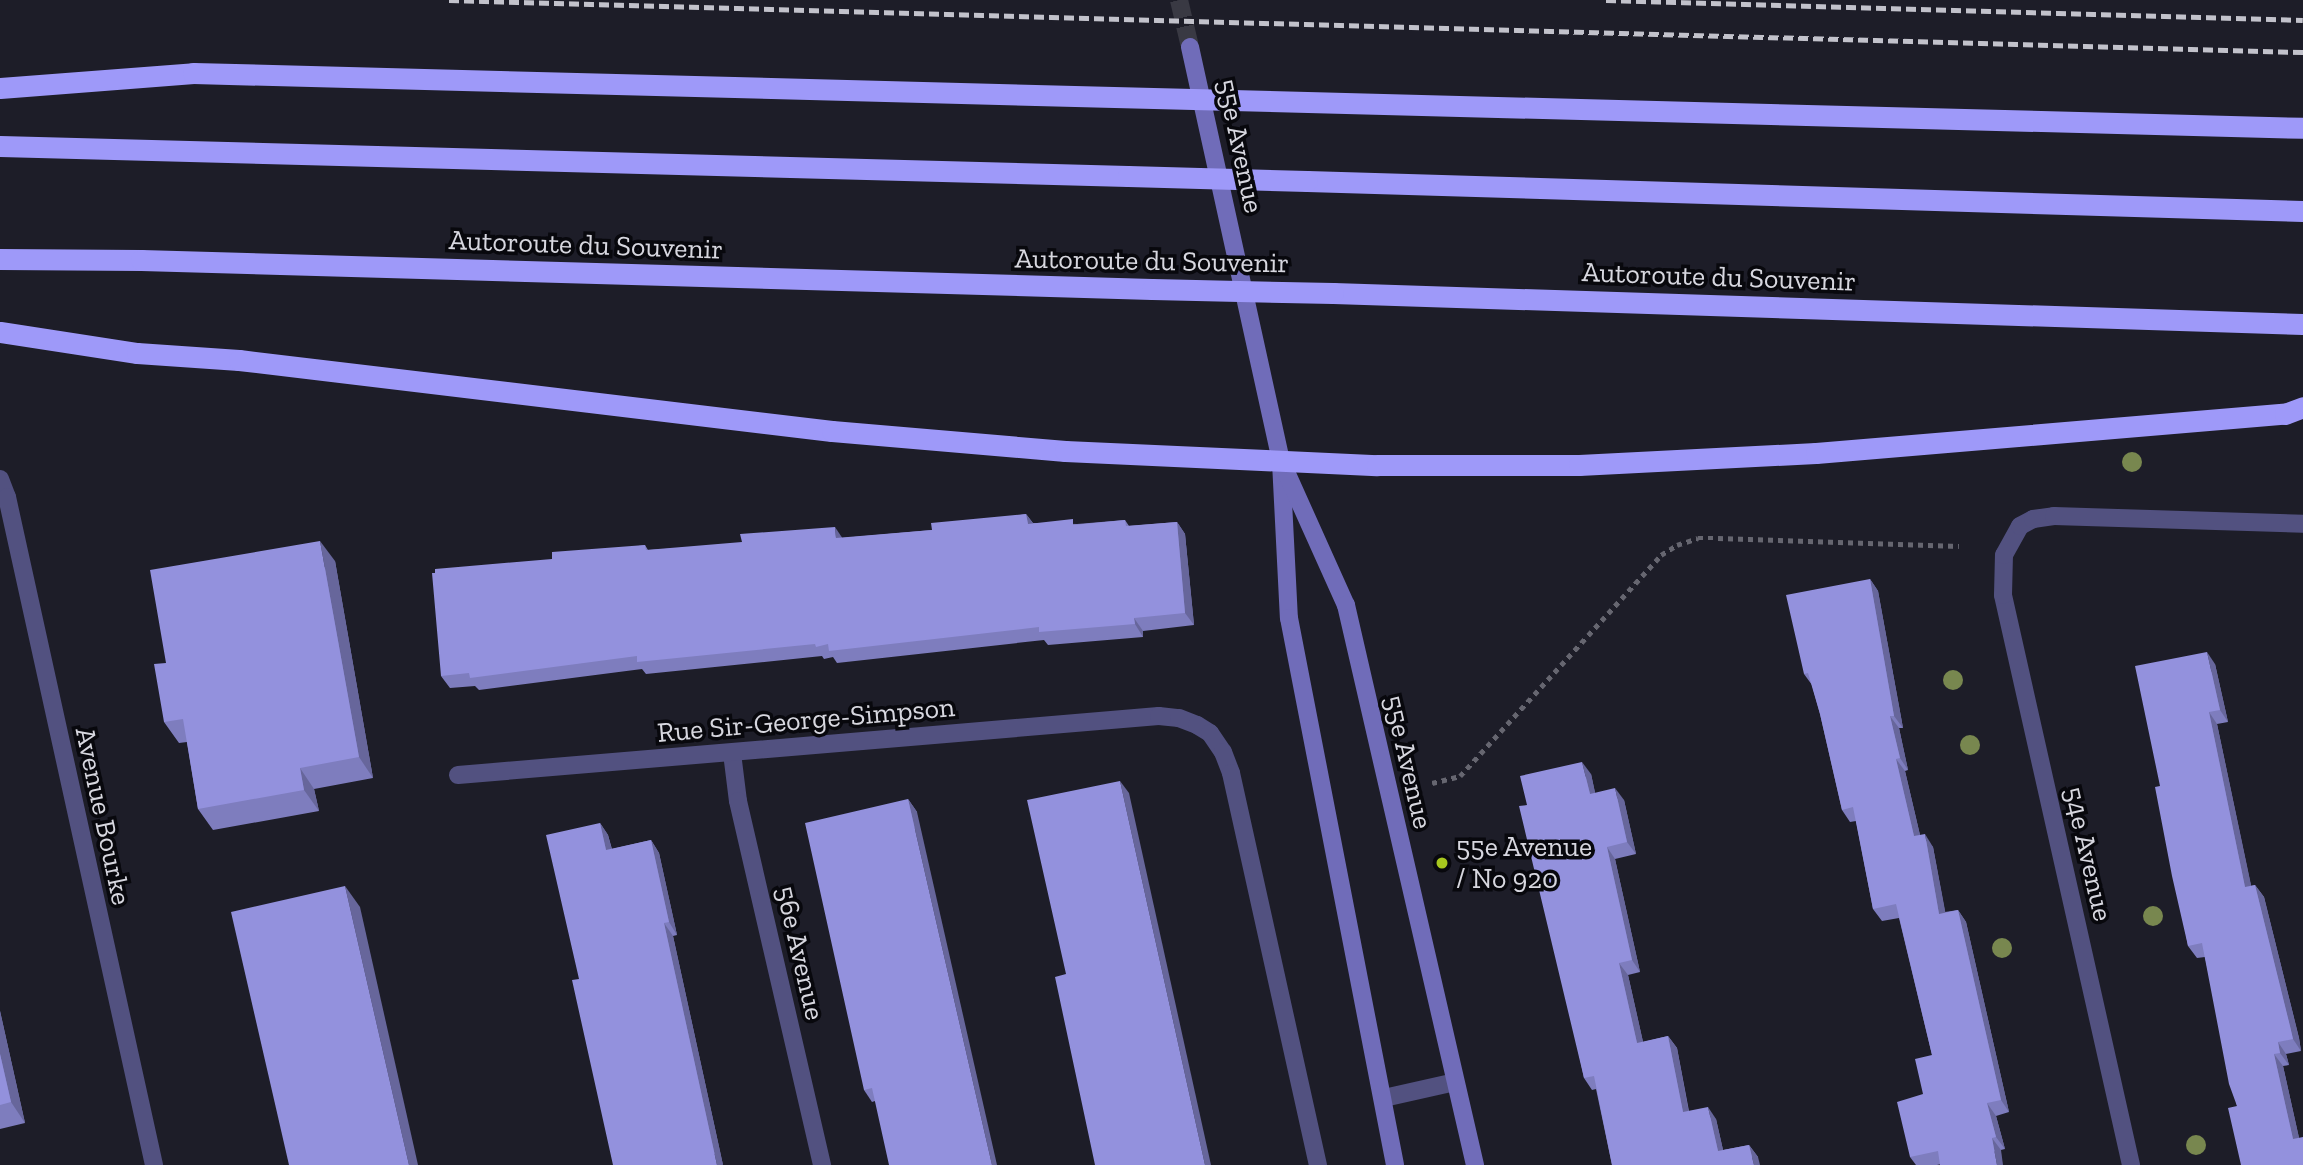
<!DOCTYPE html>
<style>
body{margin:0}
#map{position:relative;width:2303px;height:1165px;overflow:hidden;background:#1d1d28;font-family:"Zilla Slab",serif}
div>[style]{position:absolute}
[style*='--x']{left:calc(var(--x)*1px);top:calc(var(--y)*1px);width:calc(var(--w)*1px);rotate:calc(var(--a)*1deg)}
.secondary-tunnel>*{height:18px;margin-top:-9px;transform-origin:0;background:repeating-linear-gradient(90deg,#393943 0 18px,transparent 0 27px)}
.path>*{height:4.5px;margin-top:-2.25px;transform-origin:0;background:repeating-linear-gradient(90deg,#666670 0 5px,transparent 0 10px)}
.lane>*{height:18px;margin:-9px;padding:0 9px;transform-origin:9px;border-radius:9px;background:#525180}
.street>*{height:18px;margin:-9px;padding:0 9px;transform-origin:9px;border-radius:9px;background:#525180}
.secondary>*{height:18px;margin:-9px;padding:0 9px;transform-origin:9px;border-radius:9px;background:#706cb9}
.highway>*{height:21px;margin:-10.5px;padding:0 10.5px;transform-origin:10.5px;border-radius:10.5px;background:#9e99f9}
.rail>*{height:5px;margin-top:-2.5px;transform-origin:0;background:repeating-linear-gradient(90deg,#c2c2cb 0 10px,transparent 0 15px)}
.highway-bridge>*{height:21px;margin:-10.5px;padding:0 10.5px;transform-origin:10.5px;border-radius:10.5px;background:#9e99f9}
.trees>*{width:20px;height:20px;margin:-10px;border-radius:50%;background:#78874f}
.wall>*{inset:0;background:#7e7dbe}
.shaded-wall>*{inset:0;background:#67669b}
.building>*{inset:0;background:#9391dd}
.dots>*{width:19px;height:19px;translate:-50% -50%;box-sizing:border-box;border:4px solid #08080d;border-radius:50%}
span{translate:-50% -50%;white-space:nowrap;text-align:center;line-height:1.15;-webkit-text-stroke:7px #08080d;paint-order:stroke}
.street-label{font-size:28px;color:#d7d7df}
.poi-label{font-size:28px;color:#d7d7df}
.left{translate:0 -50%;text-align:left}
</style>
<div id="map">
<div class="secondary-tunnel">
<i style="--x:1179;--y:0;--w:48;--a:76.8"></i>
</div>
<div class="path">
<i style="--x:1432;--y:783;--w:29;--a:-14"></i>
<i style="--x:1460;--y:776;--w:299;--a:-47.7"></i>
<i style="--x:1661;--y:555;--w:19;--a:-32"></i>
<i style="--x:1677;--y:545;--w:22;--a:-18"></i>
<i style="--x:1698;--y:538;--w:20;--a:0"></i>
<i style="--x:1718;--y:538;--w:241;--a:1.9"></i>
</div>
<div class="lane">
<i style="--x:1384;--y:1098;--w:73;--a:-12.7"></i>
</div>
<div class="street">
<i style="--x:0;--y:479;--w:19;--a:69"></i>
<i style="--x:7;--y:497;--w:684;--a:77.59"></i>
<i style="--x:732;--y:753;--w:48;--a:82.9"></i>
<i style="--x:738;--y:801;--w:374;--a:77"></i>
<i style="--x:458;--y:775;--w:703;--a:-4.81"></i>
<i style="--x:1159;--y:716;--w:20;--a:6"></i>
<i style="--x:1179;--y:718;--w:19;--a:21"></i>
<i style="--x:1197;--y:725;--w:15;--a:32"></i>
<i style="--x:1210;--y:733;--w:23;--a:56"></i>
<i style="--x:1223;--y:752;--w:22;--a:69"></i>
<i style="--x:1231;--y:773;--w:402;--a:77.5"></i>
<i style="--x:2131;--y:1165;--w:584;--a:-102.66"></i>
<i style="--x:2003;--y:595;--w:40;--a:-88.6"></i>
<i style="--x:2004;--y:555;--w:33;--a:-61"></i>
<i style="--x:2020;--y:526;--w:15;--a:-28"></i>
<i style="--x:2033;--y:519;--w:21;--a:-8"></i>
<i style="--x:2054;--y:516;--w:249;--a:1.8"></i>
</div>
<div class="secondary">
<i style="--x:1190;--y:47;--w:425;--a:77.6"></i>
<i style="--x:1281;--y:462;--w:156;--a:87.1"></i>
<i style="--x:1289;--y:618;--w:557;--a:79.03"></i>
<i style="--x:1287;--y:474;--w:144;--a:65.8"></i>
<i style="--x:1346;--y:605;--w:575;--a:77.03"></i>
</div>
<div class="highway">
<i style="--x:0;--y:88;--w:194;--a:-4.4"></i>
<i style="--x:193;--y:73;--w:2111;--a:1.49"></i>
<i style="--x:0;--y:146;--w:1128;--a:1.52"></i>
<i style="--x:1307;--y:181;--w:996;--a:1.73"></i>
<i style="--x:0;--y:259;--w:141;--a:0.4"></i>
<i style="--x:141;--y:260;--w:1011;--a:1.64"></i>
<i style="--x:1333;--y:293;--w:970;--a:1.83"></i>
<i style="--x:0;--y:332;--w:139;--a:8.7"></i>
<i style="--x:137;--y:353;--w:102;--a:3.9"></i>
<i style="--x:239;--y:360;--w:597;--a:6.83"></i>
<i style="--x:832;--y:431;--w:234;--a:4.9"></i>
<i style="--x:1065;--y:451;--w:312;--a:2.6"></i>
<i style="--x:1377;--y:465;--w:202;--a:0"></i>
<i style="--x:1579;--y:465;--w:237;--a:-2.9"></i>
<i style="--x:1816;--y:453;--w:471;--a:-4.8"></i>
<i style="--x:2285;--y:414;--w:19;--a:-21"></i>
</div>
<div class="rail">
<i style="--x:449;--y:0;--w:1855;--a:1.61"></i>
<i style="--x:1606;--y:0;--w:697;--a:1.64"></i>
</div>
<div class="highway-bridge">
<i style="--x:1128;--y:176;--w:179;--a:1.6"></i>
<i style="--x:1152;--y:289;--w:181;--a:1.3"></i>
</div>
<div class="trees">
<i style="left:2132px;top:462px"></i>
<i style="left:1953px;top:680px"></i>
<i style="left:1970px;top:745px"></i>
<i style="left:2153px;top:916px"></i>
<i style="left:2002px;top:948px"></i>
<i style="left:2196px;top:1145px"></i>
</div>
<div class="wall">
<i style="clip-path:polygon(1026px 514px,1033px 523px,1077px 524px,1125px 520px,1129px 526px,1177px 522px,1185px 534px,1194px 625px,1143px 631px,1143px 637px,1048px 645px,1044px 640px,837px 663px,833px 657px,824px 659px,822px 656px,646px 674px,642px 669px,479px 690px,475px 686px,450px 688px,441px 676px,552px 559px,645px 545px,648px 550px,842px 538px,932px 530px)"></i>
<i style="clip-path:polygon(335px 561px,373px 778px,314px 789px,319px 811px,213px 830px,198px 809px,187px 742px,179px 743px,164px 722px,166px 663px)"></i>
<i style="clip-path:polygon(1870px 579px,1878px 591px,1903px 728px,1899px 728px,1908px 770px,1905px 771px,1920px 835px,1933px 847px,1945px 912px,1958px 910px,1966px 922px,2009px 1112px,1996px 1116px,2005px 1149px,1937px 1165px,1916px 1165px,1910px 1157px,1932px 1055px,1899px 918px,1882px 921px,1873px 909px,1856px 821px,1850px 822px,1842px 810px,1820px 714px,1812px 685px,1804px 674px)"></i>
<i style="clip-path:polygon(2215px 664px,2228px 722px,2217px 724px,2251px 886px,2255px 885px,2264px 897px,2299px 1038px,2301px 1051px,2286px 1054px,2289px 1065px,2283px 1066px,2299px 1138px,2303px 1165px,2237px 1106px,2205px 957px,2197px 958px,2188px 946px,2160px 786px)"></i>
<i style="clip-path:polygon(1591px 774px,1595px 793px,1624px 800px,1636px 854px,1615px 859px,1640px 972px,1628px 975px,1643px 1042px,1668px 1036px,1677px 1048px,1689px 1111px,1716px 1119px,1723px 1150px,1749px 1145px,1758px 1157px,1612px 1165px,1596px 1089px,1592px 1090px,1584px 1078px,1527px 805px)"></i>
<i style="clip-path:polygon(908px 799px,917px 812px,875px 1101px,872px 1102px,864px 1090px)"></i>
<i style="clip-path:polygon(600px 823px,608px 835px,612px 849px,651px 840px,659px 853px,677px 935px,673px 936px,723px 1165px,579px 979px)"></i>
<i style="clip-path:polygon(0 1011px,25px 1123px,0 1129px)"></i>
</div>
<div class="shaded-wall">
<i style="clip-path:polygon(1026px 514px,1035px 526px,1028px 524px)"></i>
<i style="clip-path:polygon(1177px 522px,1185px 534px,1194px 625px,1185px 613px)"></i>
<i style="clip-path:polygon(835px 527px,843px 539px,836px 538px)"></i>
<i style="clip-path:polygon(320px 541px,335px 561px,373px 778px,359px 757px)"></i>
<i style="clip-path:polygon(1870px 579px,1878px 591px,1903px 728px,1894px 716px)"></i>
<i style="clip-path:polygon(1134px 618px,1143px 631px,1143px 637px,1135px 624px)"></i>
<i style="clip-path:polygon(2207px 652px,2215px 664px,2228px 722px,2220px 710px)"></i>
<i style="clip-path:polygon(2209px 712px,2217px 724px,2254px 899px,2245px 887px)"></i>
<i style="clip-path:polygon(1890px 716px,1899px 728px,1908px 770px,1900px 758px)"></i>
<i style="clip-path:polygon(1896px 759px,1905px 771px,1923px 848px,1914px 836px)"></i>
<i style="clip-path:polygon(1582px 762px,1591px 774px,1598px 806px,1590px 794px)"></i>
<i style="clip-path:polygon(300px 768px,314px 789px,319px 811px,304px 790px)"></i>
<i style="clip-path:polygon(1120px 781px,1129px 793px,1211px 1165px,1205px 1165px)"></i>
<i style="clip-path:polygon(1615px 788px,1624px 800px,1636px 854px,1627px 842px)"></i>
<i style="clip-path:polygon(908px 799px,917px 812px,997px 1165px,992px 1165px)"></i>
<i style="clip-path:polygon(600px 823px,608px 835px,615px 862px,606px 850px)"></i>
<i style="clip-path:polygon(1925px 834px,1933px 847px,1948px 926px,1939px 914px)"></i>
<i style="clip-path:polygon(651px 840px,659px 853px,677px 935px,669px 922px)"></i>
<i style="clip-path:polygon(1607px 847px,1615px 859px,1640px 972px,1632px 960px)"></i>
<i style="clip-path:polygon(2255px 885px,2264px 897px,2299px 1038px,2301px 1051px,2293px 1039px)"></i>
<i style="clip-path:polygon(345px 886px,360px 907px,418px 1165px,409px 1165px)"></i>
<i style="clip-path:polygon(1958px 910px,1966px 922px,2009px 1112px,2001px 1100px)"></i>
<i style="clip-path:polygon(664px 923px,673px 936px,723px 1165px,717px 1165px)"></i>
<i style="clip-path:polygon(1619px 963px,1628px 975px,1646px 1055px,1637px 1043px)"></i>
<i style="clip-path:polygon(0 1011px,25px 1123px,11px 1102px,0 1054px)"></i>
<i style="clip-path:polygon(1668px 1036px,1677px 1048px,1691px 1124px,1683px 1112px)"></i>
<i style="clip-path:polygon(2278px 1042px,2286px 1054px,2289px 1065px,2280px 1053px)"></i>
<i style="clip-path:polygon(2274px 1054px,2283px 1066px,2302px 1151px,2293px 1139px)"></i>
<i style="clip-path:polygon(1987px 1103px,1996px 1116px,2005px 1149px,1996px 1137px)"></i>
<i style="clip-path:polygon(1708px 1107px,1716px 1119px,1726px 1163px,1718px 1151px)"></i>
<i style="clip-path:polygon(1992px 1138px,2001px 1150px,2003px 1165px,1997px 1165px)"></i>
<i style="clip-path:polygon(1749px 1145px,1758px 1157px,1760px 1165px,1754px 1165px)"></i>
</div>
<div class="building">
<i style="clip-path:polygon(1026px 514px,1028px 524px,1073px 519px,1073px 525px,1125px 520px,1126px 526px,1177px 522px,1185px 613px,1134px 618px,1135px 624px,1039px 632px,1039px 627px,829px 651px,828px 644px,816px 647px,815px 644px,637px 662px,637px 656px,470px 678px,469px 673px,441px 676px,432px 573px,435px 573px,435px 569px,552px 559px,552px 552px,645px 545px,646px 550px,742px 542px,740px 534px,835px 527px,836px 538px,932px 530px,931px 523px)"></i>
<i style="clip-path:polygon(320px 541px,359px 757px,300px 768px,304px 790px,198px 809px,183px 719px,164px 722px,154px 664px,166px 663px,150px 570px)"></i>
<i style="clip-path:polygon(1870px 579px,1894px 716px,1890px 716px,1900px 758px,1896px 759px,1914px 836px,1925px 834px,1939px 914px,1958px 910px,2001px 1100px,1987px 1103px,1996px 1137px,1992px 1138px,1997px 1165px,1940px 1165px,1938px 1151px,1910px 1157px,1897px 1102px,1923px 1094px,1915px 1059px,1932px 1055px,1896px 904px,1873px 909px,1853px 807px,1842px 810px,1820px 714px,1808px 673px,1804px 674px,1786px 595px)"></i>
<i style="clip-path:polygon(2207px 652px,2220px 710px,2209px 712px,2245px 887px,2255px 885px,2290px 1026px,2293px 1039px,2278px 1042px,2280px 1053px,2274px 1054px,2293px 1139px,2303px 1137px,2303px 1165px,2241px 1165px,2228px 1108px,2237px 1106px,2229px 1084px,2202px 943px,2188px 946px,2172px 876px,2155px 787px,2160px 786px,2135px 666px)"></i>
<i style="clip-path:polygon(1582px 762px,1590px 794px,1615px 788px,1627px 842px,1607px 847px,1632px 960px,1619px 963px,1637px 1043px,1668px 1036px,1683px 1112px,1708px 1107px,1718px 1151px,1749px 1145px,1754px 1165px,1612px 1165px,1594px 1076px,1584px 1078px,1519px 806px,1527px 805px,1520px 776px)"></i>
<i style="clip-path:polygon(1120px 781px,1205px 1165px,1095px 1165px,1055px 977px,1066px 974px,1027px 800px)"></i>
<i style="clip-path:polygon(908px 799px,992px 1165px,889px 1165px,872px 1088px,864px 1090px,805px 823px)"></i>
<i style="clip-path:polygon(600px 823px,606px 850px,651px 840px,669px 922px,664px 923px,717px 1165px,613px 1165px,572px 980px,579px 979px,546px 835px)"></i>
<i style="clip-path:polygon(345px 886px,409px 1165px,289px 1165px,231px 912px)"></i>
<i style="clip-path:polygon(0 1054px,11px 1102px,0 1105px)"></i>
</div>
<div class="dots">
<i style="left:1442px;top:863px;background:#a7c71e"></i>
</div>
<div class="street-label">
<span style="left:1240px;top:146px;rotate:78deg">55e Avenue</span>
<span style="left:586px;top:245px;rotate:2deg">Autoroute du Souvenir</span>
<span style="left:1152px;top:261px;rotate:1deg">Autoroute du Souvenir</span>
<span style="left:1719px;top:277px;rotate:2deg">Autoroute du Souvenir</span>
<span style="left:806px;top:720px;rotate:-5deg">Rue Sir-George-Simpson</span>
<span style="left:1408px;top:762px;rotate:77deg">55e Avenue</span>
<span style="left:103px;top:816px;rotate:78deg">Avenue Bourke</span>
<span style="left:2088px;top:854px;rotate:77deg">54e Avenue</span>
<span style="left:800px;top:953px;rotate:77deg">56e Avenue</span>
</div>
<div class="poi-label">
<span class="left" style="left:1456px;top:863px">55e Avenue<br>/ No 920</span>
</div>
</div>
